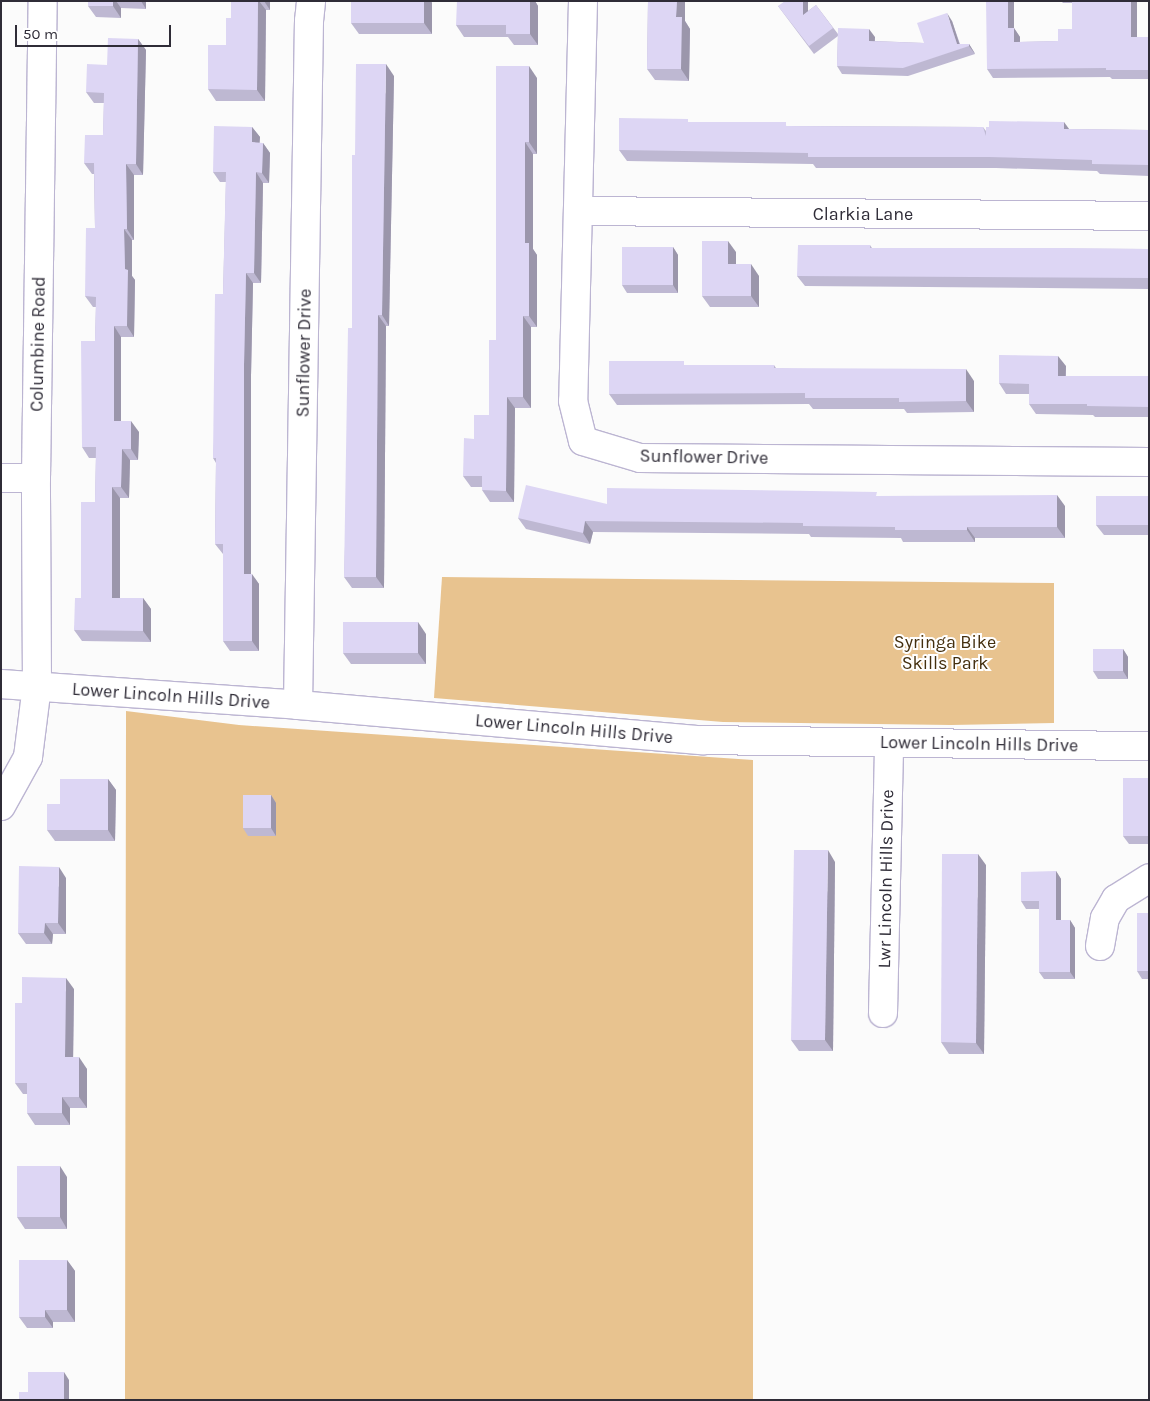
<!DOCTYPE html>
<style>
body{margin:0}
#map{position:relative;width:1150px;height:1401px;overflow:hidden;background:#fbfbfb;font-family:Karla,sans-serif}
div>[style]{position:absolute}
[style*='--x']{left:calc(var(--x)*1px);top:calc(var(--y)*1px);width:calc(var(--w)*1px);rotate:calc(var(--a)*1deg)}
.green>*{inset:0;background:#e8c38f}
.roads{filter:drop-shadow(1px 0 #bcb5d2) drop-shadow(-1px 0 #bcb5d2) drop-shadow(0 1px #bcb5d2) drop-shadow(0 -1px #bcb5d2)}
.minor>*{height:28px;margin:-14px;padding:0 14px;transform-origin:14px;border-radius:14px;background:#fff}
.wall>*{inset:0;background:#beb8d2}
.shaded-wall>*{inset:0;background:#9b96ab}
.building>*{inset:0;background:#ddd6f4}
span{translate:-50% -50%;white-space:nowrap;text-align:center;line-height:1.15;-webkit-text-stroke:4px #fff;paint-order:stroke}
.street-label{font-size:18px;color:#2f2c37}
.park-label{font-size:18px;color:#442f0e}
.frame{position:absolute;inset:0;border:2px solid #2f2c37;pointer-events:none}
.scale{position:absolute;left:15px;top:25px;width:156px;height:22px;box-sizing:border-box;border:2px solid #2f2c37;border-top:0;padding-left:6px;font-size:15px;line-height:18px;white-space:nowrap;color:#2f2c37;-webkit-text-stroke:4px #fff;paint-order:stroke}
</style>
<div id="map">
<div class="green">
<i style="clip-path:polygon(442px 577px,1054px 583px,1054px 723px,951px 725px,723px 722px,434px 698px)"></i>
<i style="clip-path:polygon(126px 711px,239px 725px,753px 760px,753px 1400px,125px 1400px)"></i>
</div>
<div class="roads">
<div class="minor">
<i style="--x:583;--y:1;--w:400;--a:91.4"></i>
<i style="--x:573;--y:401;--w:41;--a:76"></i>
<i style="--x:583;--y:441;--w:59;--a:16.6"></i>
<i style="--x:640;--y:458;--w:509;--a:0.45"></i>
<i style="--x:578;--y:211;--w:571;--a:0.5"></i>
<i style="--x:1;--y:478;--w:35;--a:0"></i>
<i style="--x:1;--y:684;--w:298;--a:4"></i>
<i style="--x:298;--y:705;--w:406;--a:5"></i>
<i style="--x:702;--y:740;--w:447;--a:0.8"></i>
<i style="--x:298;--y:705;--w:684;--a:-89.08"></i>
<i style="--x:309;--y:21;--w:20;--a:-84"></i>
<i style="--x:1;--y:806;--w:56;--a:-61.1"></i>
<i style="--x:28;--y:757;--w:72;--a:-82.8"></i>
<i style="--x:37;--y:686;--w:208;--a:-90.3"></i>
<i style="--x:36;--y:478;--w:477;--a:-89.2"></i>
<i style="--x:1100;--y:946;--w:28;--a:-80"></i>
<i style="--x:1105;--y:918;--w:22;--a:-60"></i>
<i style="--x:1116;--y:899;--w:39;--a:-32"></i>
<i style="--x:883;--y:1013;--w:269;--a:-88.7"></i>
</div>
</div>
<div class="wall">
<i style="clip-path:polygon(88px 1px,146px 1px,146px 9px,121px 8px,121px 18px,96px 17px,88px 6px)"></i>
<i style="clip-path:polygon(231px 1px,270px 1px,270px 10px,266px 10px,265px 101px,216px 101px,208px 89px,226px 45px,231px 18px)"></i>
<i style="clip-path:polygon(351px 1px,431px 1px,432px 3px,432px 34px,359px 34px,351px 23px)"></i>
<i style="clip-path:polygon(530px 1px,535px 1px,538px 6px,538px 45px,514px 45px,508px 37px,464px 37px,456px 25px)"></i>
<i style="clip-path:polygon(648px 1px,685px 1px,685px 21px,690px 29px,689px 81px,655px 80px,647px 69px)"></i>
<i style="clip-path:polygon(808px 1px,808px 11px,816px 5px,838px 34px,875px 37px,875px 41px,924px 43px,952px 21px,960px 44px,969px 44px,974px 52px,975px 54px,908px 76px,842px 74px,837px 66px,838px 36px,814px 54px,778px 6px)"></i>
<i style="clip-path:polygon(1014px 1px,1014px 28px,1020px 37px,1020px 42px,1058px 41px,1072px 29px,1072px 3px,1063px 3px,1061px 1px,1137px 1px,1137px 37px,1149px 38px,1149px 79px,1112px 79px,1110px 77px,993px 78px,987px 69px)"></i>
<i style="clip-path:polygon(138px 39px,146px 50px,143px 175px,134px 175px,134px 240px,132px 240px,132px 276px,135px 280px,134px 337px,121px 337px,121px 421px,139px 432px,138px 460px,130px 460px,129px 498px,120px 498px,120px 598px,143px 598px,151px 609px,151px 642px,82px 641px,74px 630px,81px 598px,95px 502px,96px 458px,89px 458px,82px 447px,95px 341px,96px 307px,93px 307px,85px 296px,95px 228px,94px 174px,92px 174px,84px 163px,103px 135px,104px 103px,94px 103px,86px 92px,107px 65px)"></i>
<i style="clip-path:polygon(496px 66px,537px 78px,537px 154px,533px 154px,533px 249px,537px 255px,537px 327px,531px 327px,531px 408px,515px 408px,514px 502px,490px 502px,482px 490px,482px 487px,471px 487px,463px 476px,474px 439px,489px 415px,496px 340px)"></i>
<i style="clip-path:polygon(394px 76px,389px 326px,386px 326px,384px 588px,352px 588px,344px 577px,352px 328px,355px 155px)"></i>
<i style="clip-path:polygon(691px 122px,788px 126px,983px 127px,986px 131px,1069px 129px,1149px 130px,1149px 176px,1100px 174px,1097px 171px,996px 168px,816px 168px,813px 164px,627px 161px,619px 150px)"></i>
<i style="clip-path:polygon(252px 127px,260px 137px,259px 143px,263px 143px,270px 153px,269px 183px,263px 183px,261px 283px,253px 283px,251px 376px,251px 574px,259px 584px,259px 651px,230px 651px,223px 641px,223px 554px,215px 544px,216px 463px,213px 458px,223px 294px,226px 182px,220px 182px,213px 172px)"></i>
<i style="clip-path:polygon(870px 245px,872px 248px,1149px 249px,1149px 289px,805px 286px,797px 276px)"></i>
<i style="clip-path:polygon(673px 247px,678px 255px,678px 293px,627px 293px,622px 285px)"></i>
<i style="clip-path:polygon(736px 252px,736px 264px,759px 276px,759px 307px,710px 307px,702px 296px)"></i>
<i style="clip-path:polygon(686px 365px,774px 365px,776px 368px,974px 381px,974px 412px,907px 413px,904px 409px,813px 409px,809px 404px,617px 405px,609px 394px)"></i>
<i style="clip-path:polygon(1066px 366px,1066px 376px,1149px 376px,1149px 417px,1095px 417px,1093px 415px,1036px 414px,1029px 404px,1029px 394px,1006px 394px,999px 383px)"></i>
<i style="clip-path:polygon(879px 496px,1065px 506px,1065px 538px,975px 538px,975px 542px,903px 542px,901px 538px,811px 537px,809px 534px,593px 532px,590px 544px,526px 529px,518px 518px,607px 504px)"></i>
<i style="clip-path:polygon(1149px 496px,1149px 535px,1104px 535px,1096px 525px)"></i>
<i style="clip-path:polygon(426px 634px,426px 664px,351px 664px,343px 653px)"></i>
<i style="clip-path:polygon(1123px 649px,1128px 657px,1128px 679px,1098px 679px,1093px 671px)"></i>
<i style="clip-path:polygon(1149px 778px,1149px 844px,1129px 844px,1123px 836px)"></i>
<i style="clip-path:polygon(108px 779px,116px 790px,115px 841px,55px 841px,47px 830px,60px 804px)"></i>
<i style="clip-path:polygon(271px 795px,276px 803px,276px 836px,248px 836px,243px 828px)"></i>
<i style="clip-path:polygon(835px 862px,833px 1051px,799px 1051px,791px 1040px)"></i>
<i style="clip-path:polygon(986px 865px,984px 1054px,949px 1054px,941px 1042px)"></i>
<i style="clip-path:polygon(1056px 871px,1061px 879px,1061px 920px,1070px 920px,1075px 928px,1075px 979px,1044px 979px,1039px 972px,1039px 909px,1026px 909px,1021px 901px)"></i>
<i style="clip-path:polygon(66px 878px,66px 934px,53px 934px,52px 944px,26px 944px,18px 933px)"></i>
<i style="clip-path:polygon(1149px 913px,1149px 979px,1142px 979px,1137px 971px)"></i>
<i style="clip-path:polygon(74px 989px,73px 1057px,87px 1069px,87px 1108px,70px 1108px,70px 1125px,35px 1125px,27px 1113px,27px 1094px,23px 1094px,15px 1083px,22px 1003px)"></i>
<i style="clip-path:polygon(67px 1177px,67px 1229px,25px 1229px,17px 1217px)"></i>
<i style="clip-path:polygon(67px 1260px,75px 1271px,75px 1322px,53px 1322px,53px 1328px,27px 1328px,19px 1317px)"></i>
</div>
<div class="shaded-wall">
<i style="clip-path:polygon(113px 1px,116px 1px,121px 8px,121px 18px,113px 6px)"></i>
<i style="clip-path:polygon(141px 1px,146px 1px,146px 9px)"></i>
<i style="clip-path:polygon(258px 1px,259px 1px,266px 10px,265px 101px,257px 90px)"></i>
<i style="clip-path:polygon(264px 1px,270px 1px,270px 10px)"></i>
<i style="clip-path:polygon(424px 1px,431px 1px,432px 3px,432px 34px,424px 23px)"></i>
<i style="clip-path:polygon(530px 1px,535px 1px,538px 6px,538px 45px,530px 34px)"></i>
<i style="clip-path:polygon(677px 1px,685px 1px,685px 21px,690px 29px,689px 81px,681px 69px,676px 17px)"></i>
<i style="clip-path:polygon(803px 1px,808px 1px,808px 23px,803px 15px)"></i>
<i style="clip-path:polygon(1008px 1px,1014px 1px,1014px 28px,1020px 37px,1020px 51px,1014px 42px,1008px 28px)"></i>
<i style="clip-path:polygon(1131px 1px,1137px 1px,1137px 46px,1131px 37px)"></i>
<i style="clip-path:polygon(947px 13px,952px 21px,961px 49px,957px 44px)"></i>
<i style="clip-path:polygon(869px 29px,875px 37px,874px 49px,869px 41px)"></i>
<i style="clip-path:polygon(1148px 37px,1149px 38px,1149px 71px,1148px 70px)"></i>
<i style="clip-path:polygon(138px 39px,146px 50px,143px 175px,136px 164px)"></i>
<i style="clip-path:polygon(969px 44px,974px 52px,975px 54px,969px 46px)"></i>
<i style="clip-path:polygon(386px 64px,394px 76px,389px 326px,382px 315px)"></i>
<i style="clip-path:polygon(529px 66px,537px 78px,537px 154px,529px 142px)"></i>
<i style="clip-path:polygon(1064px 122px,1072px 133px,1064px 129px)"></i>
<i style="clip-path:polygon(252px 127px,260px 137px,259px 152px,252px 142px)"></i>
<i style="clip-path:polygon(525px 142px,533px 154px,533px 249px,537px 255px,537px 327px,529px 316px,525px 243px)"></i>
<i style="clip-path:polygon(263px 143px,270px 153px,269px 183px,262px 173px)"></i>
<i style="clip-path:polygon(126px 164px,134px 175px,134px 240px,127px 229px)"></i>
<i style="clip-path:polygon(256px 172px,263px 183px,261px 283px,254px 273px)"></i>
<i style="clip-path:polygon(124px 229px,132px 240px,132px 276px,135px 280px,134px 337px,127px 326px,125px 269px)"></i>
<i style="clip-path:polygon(728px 241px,736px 252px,736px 276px,728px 264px)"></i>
<i style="clip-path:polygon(673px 247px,678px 255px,678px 293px,673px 285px)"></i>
<i style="clip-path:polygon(751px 264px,759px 276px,759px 307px,751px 296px)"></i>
<i style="clip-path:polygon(246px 273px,253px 283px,251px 376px,251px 584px,244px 574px,244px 365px)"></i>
<i style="clip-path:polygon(378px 315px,386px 326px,384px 588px,376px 577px)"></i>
<i style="clip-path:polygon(523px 316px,531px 327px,531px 408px,523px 397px)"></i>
<i style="clip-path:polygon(114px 326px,121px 337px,121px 432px,114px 421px)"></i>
<i style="clip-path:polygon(1058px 356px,1066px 366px,1065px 387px,1058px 376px)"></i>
<i style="clip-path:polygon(966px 369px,974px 381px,974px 412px,966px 401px)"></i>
<i style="clip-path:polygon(507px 397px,515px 408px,514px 502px,506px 491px)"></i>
<i style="clip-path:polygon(131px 421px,139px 432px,138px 460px,131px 449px)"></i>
<i style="clip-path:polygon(122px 449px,130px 460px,129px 498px,121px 487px)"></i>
<i style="clip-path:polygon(112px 487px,120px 498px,120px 609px,112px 598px)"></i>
<i style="clip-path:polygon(1057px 495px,1065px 506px,1065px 538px,1057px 527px)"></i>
<i style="clip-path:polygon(585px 521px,593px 532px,590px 544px,583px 533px)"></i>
<i style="clip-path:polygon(967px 527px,975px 538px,975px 542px,967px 530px)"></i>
<i style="clip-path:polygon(252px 574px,259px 584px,259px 651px,252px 641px)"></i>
<i style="clip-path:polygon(143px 598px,151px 609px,151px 642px,143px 631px)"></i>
<i style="clip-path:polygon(418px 622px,426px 634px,426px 664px,418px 653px)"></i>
<i style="clip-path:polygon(1123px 649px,1128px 657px,1128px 679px,1123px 671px)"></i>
<i style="clip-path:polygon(108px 779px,116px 790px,115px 841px,108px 830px)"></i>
<i style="clip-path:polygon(271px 795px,276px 803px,276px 836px,271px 828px)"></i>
<i style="clip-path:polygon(828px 850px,835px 862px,833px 1051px,825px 1040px)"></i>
<i style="clip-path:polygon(978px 854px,986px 865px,984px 1054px,976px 1043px)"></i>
<i style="clip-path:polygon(59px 867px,66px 878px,66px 934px,58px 923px)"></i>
<i style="clip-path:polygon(1056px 871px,1061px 879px,1061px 928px,1056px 920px)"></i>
<i style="clip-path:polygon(1070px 920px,1075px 928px,1075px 979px,1070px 972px)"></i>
<i style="clip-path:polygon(45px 923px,53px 934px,52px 944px,44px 933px)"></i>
<i style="clip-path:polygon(66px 978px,74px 989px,73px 1069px,65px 1057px)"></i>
<i style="clip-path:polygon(79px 1057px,87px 1069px,87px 1108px,79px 1097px)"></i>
<i style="clip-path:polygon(62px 1097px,70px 1108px,70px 1125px,62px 1113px)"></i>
<i style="clip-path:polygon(60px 1166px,67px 1177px,67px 1229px,60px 1217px)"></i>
<i style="clip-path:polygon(67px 1260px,75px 1271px,75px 1322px,67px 1310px)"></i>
<i style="clip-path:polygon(45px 1310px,53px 1322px,53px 1328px,45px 1317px)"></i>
<i style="clip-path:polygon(64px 1372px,69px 1380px,69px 1400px,64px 1400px)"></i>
</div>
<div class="building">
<i style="clip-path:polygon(88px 1px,113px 1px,113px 6px,88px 6px)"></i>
<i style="clip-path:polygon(231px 1px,258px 1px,257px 90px,208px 89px,208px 45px,226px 45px,226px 18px,231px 18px)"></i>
<i style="clip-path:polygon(351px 1px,424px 1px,424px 23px,351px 23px)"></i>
<i style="clip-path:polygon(457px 1px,530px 1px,530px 34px,506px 34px,506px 25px,456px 25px)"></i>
<i style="clip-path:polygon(648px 1px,677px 1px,676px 17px,682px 17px,681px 69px,647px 69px)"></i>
<i style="clip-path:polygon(785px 1px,803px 1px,803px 15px,816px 5px,833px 28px,809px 46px,778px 6px)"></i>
<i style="clip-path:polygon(986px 1px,1008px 1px,1008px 28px,1014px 28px,1014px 42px,1058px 41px,1058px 29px,1072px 29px,1072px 1px,1131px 1px,1131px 37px,1148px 37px,1148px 70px,1106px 70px,1106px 68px,987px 69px)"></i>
<i style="clip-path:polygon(947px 13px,957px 44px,969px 44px,969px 46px,903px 68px,837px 66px,838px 28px,869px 29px,869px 41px,924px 43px,917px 23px)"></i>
<i style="clip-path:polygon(108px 38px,138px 39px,136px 164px,126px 164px,127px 229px,124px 229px,125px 269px,128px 270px,127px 326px,114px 326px,114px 421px,131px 421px,131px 449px,122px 449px,121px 487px,112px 487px,112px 598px,143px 598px,143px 631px,74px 630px,75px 598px,81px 598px,81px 502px,95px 502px,96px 447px,82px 447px,81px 341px,95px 341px,96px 297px,85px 296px,86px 228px,95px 228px,94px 163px,84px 163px,85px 135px,103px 135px,104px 93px,86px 92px,87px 64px,107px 65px)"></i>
<i style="clip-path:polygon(356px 64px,386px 64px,382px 315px,378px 315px,376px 577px,344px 577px,348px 328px,352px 328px,352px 155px,355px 155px)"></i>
<i style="clip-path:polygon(496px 66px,529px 66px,529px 142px,525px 142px,525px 243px,529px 243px,529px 316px,523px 316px,523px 397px,507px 397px,506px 491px,482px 490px,482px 476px,463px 476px,464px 438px,474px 439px,474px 415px,489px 415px,489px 340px,496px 340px)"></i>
<i style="clip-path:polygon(619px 118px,688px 119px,688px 122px,786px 122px,786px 126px,983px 127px,986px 136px,986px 127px,989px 127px,989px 121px,1064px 122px,1064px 129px,1149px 130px,1149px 165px,1092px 164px,1092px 160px,989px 157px,808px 157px,808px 153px,619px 150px)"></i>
<i style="clip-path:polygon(214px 126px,252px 127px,252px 142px,263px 143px,262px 173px,256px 172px,254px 273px,246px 273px,244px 365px,244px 574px,252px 574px,252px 641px,223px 641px,223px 544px,215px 544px,216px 458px,213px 458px,215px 294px,223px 294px,226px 172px,213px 172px)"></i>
<i style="clip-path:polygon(702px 241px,728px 241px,728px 264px,751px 264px,751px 296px,702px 296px)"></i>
<i style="clip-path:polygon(798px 245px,870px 245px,870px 248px,1066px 248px,1149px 249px,1149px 278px,797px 276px)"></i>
<i style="clip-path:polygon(622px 247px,673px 247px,673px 285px,622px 285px)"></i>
<i style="clip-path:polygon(999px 355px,1058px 356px,1058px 376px,1149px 376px,1149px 407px,1087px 406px,1087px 404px,1029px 404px,1029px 384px,999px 383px)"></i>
<i style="clip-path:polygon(609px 361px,684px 361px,684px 365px,774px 365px,774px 368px,966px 369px,966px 401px,899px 402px,899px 398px,805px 398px,805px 393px,609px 394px)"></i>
<i style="clip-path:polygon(526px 485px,607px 504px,607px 488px,877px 492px,876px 496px,1057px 495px,1057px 527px,967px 527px,967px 530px,895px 530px,895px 527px,803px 526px,803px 523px,585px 521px,583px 533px,518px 518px)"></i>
<i style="clip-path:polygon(1096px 496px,1149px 496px,1149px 525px,1096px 525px)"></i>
<i style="clip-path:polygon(343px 622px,418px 622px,418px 653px,343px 653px)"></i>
<i style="clip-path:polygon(1093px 649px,1123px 649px,1123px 671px,1093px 671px)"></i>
<i style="clip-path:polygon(1123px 778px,1149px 778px,1149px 836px,1123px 836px)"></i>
<i style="clip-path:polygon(60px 779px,108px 779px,108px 830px,47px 830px,47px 804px,60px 804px)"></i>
<i style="clip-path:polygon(243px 795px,271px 795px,271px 828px,243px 828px)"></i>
<i style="clip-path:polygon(794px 850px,828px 850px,825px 1040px,791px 1040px)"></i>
<i style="clip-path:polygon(942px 854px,978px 854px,976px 1043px,941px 1042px)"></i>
<i style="clip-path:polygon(19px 866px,59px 867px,58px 923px,45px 923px,44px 933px,18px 933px)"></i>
<i style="clip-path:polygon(1056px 871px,1056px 920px,1070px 920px,1070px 972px,1039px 972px,1039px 901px,1021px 901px,1021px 872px)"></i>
<i style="clip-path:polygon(1137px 913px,1149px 913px,1149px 971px,1137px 971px)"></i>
<i style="clip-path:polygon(22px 977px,66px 978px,65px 1057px,79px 1057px,79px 1097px,62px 1097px,62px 1113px,27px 1113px,27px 1083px,15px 1083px,15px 1003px,22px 1003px)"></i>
<i style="clip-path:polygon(17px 1166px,60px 1166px,60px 1217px,17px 1217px)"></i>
<i style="clip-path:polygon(19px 1260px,67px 1260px,67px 1310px,45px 1310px,45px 1317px,19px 1317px)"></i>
<i style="clip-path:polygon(28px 1372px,64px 1372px,64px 1400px,19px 1400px,19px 1392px,28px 1392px)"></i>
</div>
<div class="street-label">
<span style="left:863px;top:214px">Clarkia Lane</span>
<span style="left:38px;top:344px;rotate:-89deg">Columbine Road</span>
<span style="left:304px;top:353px;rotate:-89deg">Sunflower Drive</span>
<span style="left:704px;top:457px;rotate:1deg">Sunflower Drive</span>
<span style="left:171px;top:696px;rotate:4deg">Lower Lincoln Hills Drive</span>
<span style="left:574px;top:729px;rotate:5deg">Lower Lincoln Hills Drive</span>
<span style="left:979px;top:744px;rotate:1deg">Lower Lincoln Hills Drive</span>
<span style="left:886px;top:879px;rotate:-89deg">Lwr Lincoln Hills Drive</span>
</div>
<div class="park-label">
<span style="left:945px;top:653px">Syringa Bike<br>Skills Park</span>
</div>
<div class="frame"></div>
<div class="scale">50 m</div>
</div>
